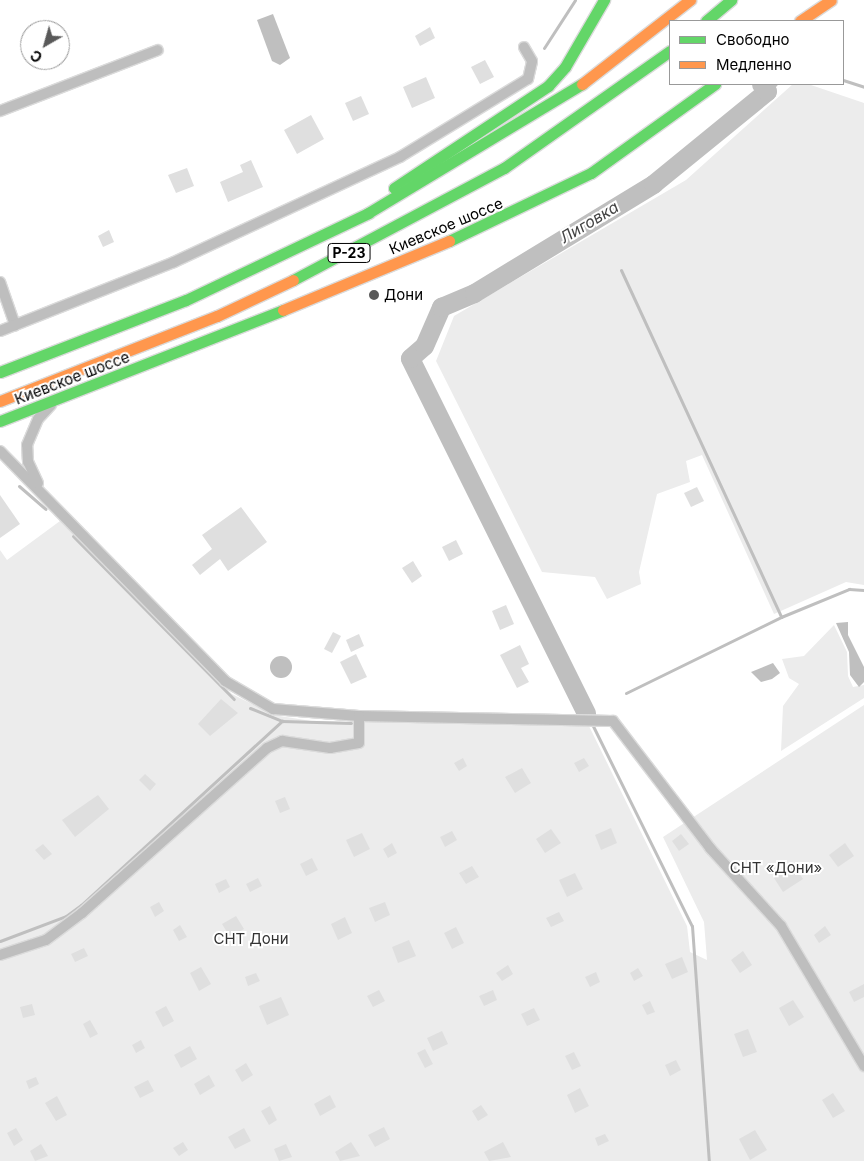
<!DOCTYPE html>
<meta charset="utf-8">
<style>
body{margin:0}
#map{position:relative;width:864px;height:1161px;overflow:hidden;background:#fff;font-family:Inter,sans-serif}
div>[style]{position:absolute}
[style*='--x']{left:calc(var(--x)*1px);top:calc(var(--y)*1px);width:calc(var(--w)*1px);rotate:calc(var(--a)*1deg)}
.green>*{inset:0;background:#ececec}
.water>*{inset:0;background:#bfbfbf}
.round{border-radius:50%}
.stream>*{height:3px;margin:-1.5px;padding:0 1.5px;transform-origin:1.5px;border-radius:1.5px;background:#bfbfbf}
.river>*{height:19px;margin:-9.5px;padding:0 9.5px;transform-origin:9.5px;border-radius:9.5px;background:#bfbfbf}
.building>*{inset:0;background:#dfdfdf}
.roads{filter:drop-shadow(1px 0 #dbdbdb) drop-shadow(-1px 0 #dbdbdb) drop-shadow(0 1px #dbdbdb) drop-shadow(0 -1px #dbdbdb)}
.street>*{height:10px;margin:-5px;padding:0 5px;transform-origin:5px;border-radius:5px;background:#bebebe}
.fast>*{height:11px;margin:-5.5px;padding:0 5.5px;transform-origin:5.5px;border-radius:5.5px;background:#63d668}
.slow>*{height:11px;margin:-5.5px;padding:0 5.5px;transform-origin:5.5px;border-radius:5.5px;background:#ff974d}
.dots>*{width:14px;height:14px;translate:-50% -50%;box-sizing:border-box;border:2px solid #fff;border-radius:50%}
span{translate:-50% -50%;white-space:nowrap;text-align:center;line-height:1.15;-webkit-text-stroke:4px #fff;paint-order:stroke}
.shield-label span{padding:1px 4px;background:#fff;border:1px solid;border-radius:4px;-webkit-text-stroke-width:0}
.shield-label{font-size:14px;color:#000;font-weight:700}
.street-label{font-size:15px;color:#000}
.poi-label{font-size:15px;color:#000}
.left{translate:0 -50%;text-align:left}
.park-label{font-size:15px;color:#333}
.water-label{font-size:16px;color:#444;font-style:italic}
.legend{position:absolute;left:669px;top:20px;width:175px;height:65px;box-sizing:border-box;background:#fff;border:1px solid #999;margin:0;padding:6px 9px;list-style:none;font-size:15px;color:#000}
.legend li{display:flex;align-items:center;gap:10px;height:25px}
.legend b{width:25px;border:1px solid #999}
.north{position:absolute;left:20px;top:20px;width:50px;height:50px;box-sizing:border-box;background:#fff;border:1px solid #999;border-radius:50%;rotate:218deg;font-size:14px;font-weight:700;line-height:20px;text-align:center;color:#000}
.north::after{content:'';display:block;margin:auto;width:18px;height:22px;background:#595959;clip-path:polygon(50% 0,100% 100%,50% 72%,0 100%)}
</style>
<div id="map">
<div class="green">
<i style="clip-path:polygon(793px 84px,808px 84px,864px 103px,864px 585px,846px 582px,774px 614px,702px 455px,686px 461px,690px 482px,657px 494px,639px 572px,641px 584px,607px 599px,595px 577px,542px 572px,436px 361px,454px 316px,686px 180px)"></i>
<i style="clip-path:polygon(60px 521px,232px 694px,274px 715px,311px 721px,588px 724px,687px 926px,690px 952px,707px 960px,704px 922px,663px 837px,864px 705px,864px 1161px,0 1161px,0 550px,7px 560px)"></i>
<i style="clip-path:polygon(834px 625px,847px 652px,848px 676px,853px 687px,864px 685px,864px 698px,781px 751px,783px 706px,799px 684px,789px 678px,782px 659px,804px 656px)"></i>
</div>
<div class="water">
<i style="clip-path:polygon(273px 14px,290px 58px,280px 65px,272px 61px,257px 20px)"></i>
<i style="clip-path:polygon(848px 622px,848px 635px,864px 667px,864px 682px,859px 687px,850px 675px,849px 652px,836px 623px)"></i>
<i class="round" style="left:270px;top:656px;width:22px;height:22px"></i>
<i style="clip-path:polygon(773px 663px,780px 673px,772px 679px,761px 682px,751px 672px)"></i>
</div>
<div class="stream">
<i style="--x:544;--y:48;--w:57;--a:-57.1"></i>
<i style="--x:843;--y:80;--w:22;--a:18"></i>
<i style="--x:767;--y:91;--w:11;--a:-38"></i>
<i style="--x:621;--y:270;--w:382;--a:65.2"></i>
<i style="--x:19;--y:486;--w:35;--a:41"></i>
<i style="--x:73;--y:536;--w:229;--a:45.4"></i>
<i style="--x:626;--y:693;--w:173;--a:-26.1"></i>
<i style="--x:781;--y:617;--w:74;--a:-22.4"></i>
<i style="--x:849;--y:589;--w:15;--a:4"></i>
<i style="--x:250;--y:708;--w:35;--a:22"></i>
<i style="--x:282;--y:721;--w:69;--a:1.7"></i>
<i style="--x:593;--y:726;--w:223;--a:63.7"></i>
<i style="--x:692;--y:926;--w:236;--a:85.9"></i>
<i style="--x:0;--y:941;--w:71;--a:-20.7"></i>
<i style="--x:66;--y:916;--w:19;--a:-36"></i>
<i style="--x:81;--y:905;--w:273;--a:-42.5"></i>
</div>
<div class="river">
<i style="--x:586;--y:713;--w:396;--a:-116.4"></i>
<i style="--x:410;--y:358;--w:18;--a:-41"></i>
<i style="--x:424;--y:346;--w:43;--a:-66.4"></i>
<i style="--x:441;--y:307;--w:36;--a:-23"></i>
<i style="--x:474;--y:293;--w:210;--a:-31.3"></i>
<i style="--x:653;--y:184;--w:147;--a:-39.2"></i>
<i style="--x:767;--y:91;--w:9;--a:-131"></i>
</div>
<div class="building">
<i style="clip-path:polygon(430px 27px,435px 38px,420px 46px,415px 36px)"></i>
<i style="clip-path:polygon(485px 60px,494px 77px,480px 84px,471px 67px)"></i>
<i style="clip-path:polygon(426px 77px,435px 98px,412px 108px,403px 87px)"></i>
<i style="clip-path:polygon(361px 96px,369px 114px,353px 121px,345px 103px)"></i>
<i style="clip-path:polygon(311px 115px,324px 139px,297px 154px,284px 130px)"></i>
<i style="clip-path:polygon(251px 160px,263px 187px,228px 202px,220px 182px,243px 172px,240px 165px)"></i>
<i style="clip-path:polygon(187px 168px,194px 186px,176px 193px,168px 175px)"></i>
<i style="clip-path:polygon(109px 230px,114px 242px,103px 247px,98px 236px)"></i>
<i style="clip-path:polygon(697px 487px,704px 501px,691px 507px,684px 493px)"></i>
<i style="clip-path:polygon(0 495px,20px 524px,0 538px)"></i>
<i style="clip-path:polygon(241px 507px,267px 542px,228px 571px,220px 559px,200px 575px,192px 565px,212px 549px,202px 535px)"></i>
<i style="clip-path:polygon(456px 540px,463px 554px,449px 561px,442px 547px)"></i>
<i style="clip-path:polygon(413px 561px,422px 576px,412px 583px,402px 568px)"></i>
<i style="clip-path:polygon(506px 605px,514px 624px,500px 630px,492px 611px)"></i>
<i style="clip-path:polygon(333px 632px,341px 636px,332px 653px,324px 649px)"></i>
<i style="clip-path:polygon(359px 634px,364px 646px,351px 652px,346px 640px)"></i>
<i style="clip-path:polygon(520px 645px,529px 664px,521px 668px,529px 682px,517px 688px,500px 655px)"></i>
<i style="clip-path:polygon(356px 654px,367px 677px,351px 684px,340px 662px)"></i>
<i style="clip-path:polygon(221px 699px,238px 713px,210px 736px,198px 724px)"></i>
<i style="clip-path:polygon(463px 758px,467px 766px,459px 771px,454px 763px)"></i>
<i style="clip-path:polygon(584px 758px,589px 766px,579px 772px,574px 763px)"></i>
<i style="clip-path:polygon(522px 768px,531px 783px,515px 793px,505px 777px)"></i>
<i style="clip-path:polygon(145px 774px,156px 784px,150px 791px,139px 780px)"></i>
<i style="clip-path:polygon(98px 795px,109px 809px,75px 837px,62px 820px)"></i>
<i style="clip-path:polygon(285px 797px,290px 809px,280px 813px,275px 801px)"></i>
<i style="clip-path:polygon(611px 828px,617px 843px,601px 850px,595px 835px)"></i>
<i style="clip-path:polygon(551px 829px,561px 843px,545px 853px,536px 839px)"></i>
<i style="clip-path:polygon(452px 831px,457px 840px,445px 847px,440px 837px)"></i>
<i style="clip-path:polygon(362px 833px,370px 849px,354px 857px,346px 840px)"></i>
<i style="clip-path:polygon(681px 834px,689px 844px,679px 851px,672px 841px)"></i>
<i style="clip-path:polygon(392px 843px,397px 853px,388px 858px,383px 849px)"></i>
<i style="clip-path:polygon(845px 843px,854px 856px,838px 867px,829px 855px)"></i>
<i style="clip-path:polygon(43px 844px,52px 854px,44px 860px,35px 850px)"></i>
<i style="clip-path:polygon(312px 858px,318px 870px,306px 876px,300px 864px)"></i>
<i style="clip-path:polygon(794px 865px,803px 879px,783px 892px,774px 878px)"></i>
<i style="clip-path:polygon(472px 866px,479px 877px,466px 884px,459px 873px)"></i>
<i style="clip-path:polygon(575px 873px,583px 889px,567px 897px,559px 880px)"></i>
<i style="clip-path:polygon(258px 878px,262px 886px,250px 892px,246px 884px)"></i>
<i style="clip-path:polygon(226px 879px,230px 887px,219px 893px,215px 884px)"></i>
<i style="clip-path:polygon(159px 902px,164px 911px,155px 917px,150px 907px)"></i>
<i style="clip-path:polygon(385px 902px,390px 915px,375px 922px,369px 908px)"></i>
<i style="clip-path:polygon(559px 912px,564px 921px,551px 927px,546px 918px)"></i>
<i style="clip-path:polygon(236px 916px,244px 929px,230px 937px,222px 924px)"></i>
<i style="clip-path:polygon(345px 917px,352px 933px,338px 940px,331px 924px)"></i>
<i style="clip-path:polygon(180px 925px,187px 937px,179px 941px,173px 930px)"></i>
<i style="clip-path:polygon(825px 926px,831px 935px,819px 943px,814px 935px)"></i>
<i style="clip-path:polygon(456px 927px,464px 943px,452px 949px,444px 933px)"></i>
<i style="clip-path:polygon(409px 940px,416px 956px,398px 963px,392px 947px)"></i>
<i style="clip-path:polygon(84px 948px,88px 956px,75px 962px,71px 954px)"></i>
<i style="clip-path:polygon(743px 951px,752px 965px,740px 973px,731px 960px)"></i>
<i style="clip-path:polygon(682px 957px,688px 972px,672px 979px,665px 964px)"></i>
<i style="clip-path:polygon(508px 965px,513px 974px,502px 981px,496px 973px)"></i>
<i style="clip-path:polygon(201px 967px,211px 984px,199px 991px,190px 973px)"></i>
<i style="clip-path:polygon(638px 968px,643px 976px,634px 981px,630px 973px)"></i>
<i style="clip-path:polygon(596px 972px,600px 982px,590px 987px,585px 977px)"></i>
<i style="clip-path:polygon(256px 973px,260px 981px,248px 986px,245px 977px)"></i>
<i style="clip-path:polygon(864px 984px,864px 997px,854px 1002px,849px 992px)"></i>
<i style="clip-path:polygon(379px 990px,385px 1001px,373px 1007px,367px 996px)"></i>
<i style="clip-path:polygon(493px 990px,497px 1000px,484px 1006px,479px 996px)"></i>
<i style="clip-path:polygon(281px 997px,289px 1015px,267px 1025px,259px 1006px)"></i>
<i style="clip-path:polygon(793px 1000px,804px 1017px,789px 1026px,779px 1008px)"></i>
<i style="clip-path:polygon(650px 1001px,655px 1012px,647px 1015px,642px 1005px)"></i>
<i style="clip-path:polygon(32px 1004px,35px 1015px,23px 1018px,20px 1007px)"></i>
<i style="clip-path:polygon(166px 1006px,174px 1021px,163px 1027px,155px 1012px)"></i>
<i style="clip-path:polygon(534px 1008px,540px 1020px,527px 1026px,521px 1014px)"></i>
<i style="clip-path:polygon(90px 1020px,98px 1034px,90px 1038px,83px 1024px)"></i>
<i style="clip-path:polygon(748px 1029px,757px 1052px,743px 1057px,734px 1034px)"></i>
<i style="clip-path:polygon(442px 1031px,448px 1044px,433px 1051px,427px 1038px)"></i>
<i style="clip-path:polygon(141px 1040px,145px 1048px,136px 1053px,132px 1045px)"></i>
<i style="clip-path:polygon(190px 1046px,197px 1059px,181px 1068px,174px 1055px)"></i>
<i style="clip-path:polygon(425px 1049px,433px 1064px,425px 1068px,417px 1053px)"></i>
<i style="clip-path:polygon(574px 1052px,581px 1066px,572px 1070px,565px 1056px)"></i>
<i style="clip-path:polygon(676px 1060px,681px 1070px,670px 1076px,665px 1065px)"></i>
<i style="clip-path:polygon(246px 1063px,253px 1075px,242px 1082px,235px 1070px)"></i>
<i style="clip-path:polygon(209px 1075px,215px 1086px,200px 1095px,194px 1084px)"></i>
<i style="clip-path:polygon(36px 1077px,39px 1084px,29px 1089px,26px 1081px)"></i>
<i style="clip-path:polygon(148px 1080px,154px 1091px,140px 1098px,134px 1087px)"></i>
<i style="clip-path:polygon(580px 1088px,589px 1106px,575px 1113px,567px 1095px)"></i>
<i style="clip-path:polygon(833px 1093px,845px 1111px,833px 1118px,822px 1100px)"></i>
<i style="clip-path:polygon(330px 1095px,336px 1107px,320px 1116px,314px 1104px)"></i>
<i style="clip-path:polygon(57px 1096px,67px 1115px,56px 1121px,45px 1103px)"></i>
<i style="clip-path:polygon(481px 1105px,488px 1115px,478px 1121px,472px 1111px)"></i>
<i style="clip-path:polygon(270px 1106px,277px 1120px,269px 1125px,261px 1111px)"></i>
<i style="clip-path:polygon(384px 1127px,390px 1139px,375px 1147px,368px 1135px)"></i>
<i style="clip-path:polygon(16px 1128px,23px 1140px,14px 1146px,7px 1133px)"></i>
<i style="clip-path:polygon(244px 1128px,251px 1141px,235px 1149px,228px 1137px)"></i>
<i style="clip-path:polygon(755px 1130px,767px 1150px,750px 1160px,739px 1139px)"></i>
<i style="clip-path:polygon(605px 1134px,609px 1141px,598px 1146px,595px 1138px)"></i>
<i style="clip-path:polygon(183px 1142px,188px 1150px,179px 1156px,173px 1148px)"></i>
<i style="clip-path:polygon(351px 1142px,360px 1156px,340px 1161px,335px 1152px)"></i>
<i style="clip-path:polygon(503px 1142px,511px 1157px,489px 1161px,484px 1152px)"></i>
<i style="clip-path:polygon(41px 1144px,48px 1156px,35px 1161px,30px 1151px)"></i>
<i style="clip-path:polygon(286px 1144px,292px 1157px,279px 1161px,274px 1149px)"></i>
</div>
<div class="roads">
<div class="street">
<i style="--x:0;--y:111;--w:169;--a:-21.1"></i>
<i style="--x:0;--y:282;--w:46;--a:70.8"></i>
<i style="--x:0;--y:331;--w:187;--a:-21.6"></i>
<i style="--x:174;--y:262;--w:249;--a:-24.9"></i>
<i style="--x:400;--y:157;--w:150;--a:-31.4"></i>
<i style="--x:528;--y:79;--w:18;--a:-77"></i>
<i style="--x:532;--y:61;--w:16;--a:-120"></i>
<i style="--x:0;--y:451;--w:322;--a:45.6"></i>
<i style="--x:225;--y:681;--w:56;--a:30.3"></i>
<i style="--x:273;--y:709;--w:86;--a:4.7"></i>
<i style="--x:359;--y:716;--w:254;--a:1.1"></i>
<i style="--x:613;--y:721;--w:160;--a:52.6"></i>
<i style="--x:710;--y:848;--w:105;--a:47.7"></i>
<i style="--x:781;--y:926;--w:163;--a:59.3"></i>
<i style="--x:38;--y:483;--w:23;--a:-115"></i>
<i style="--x:28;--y:462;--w:17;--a:-93"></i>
<i style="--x:27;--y:445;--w:28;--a:-67"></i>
<i style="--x:38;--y:419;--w:19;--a:-47"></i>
<i style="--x:0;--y:955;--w:48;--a:-18.1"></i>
<i style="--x:46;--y:940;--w:45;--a:-36.9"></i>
<i style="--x:82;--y:913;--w:248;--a:-41.7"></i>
<i style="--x:267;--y:748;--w:17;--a:-25"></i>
<i style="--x:282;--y:741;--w:49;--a:8.3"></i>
<i style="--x:330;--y:748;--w:29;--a:-10"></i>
<i style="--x:359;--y:743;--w:27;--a:-90"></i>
</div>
<div class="fast">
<i style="--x:706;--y:21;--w:33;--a:-40"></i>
<i style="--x:394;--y:188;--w:185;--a:-33.5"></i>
<i style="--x:548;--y:86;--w:25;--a:-48"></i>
<i style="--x:565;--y:67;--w:78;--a:-59.8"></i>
<i style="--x:449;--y:241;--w:157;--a:-25.6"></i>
<i style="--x:591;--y:173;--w:153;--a:-35.7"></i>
<i style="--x:293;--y:280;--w:239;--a:-28"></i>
<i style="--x:504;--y:168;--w:203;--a:-35.2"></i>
<i style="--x:0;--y:372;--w:199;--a:-21.2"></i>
<i style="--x:186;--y:300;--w:202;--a:-25.5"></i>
<i style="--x:368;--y:213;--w:250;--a:-31.1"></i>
<i style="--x:0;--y:421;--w:304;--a:-21.4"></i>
</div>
<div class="slow">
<i style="--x:800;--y:21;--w:37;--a:-34"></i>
<i style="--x:582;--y:84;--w:137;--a:-37.9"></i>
<i style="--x:283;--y:310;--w:180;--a:-22.6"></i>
<i style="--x:0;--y:401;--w:233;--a:-21.4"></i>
<i style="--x:217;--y:316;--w:84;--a:-25.3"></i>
</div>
</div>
<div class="dots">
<i style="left:374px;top:295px;background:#595959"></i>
</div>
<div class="shield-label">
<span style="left:349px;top:253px">Р-23</span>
</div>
<div class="street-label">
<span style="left:446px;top:226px;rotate:-23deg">Киевское шоссе</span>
<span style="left:72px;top:378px;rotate:-21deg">Киевское шоссе</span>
</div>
<div class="poi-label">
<span class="left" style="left:384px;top:295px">Дони</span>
</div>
<div class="park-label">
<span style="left:776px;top:868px">СНТ «Дони»</span>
<span style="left:251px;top:939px">СНТ Дони</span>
</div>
<div class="water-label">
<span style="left:589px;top:222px;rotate:-31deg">Лиговка</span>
</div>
<ul class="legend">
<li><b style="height:6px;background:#63d668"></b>Свободно</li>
<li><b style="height:6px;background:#ff974d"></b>Медленно</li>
</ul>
<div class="north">С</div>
</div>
